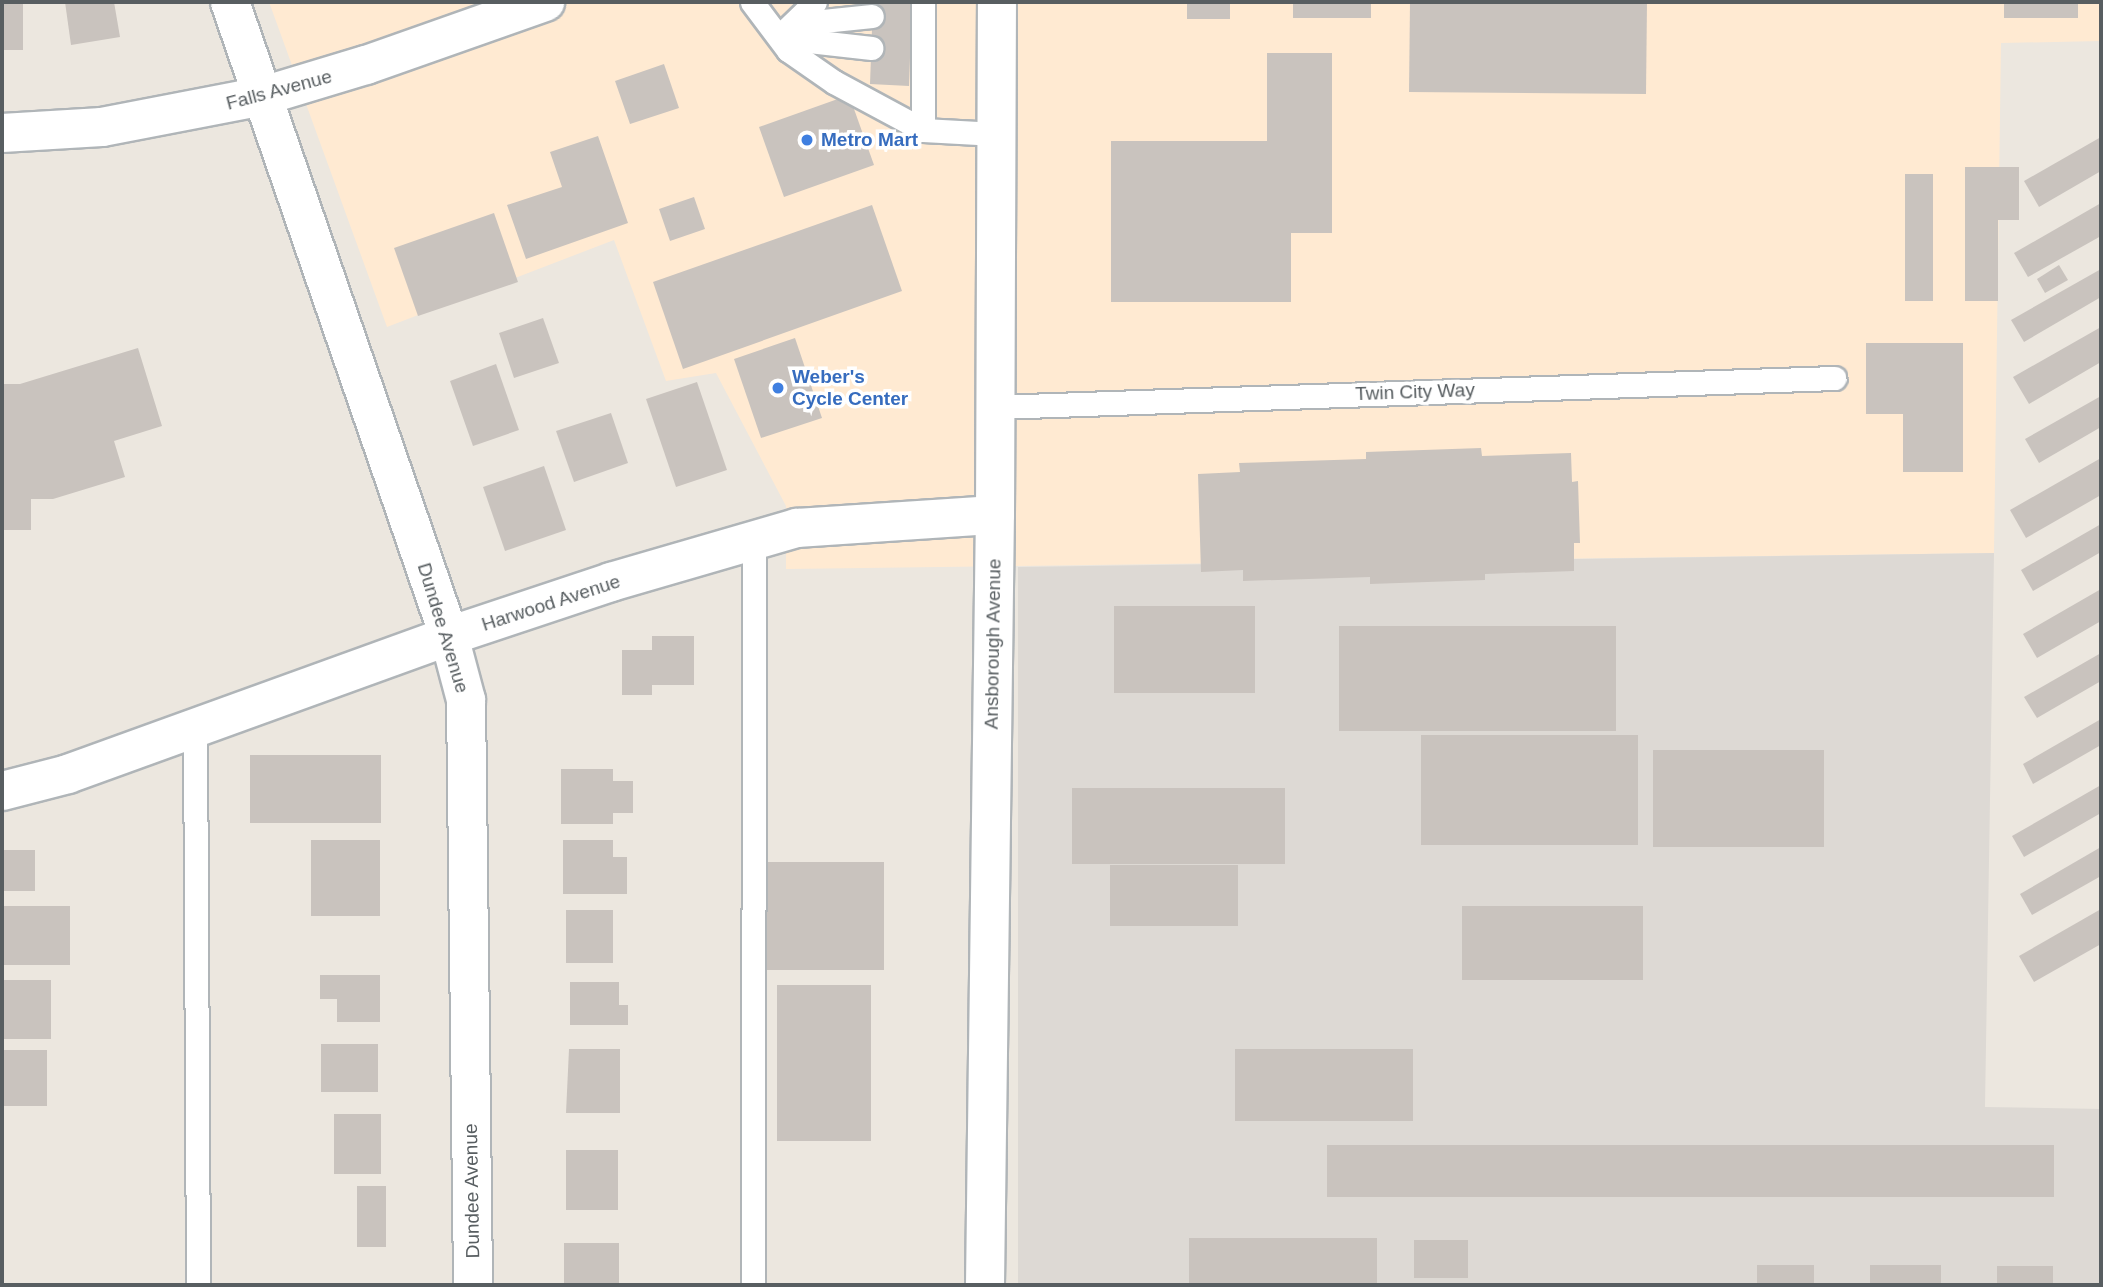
<!DOCTYPE html>
<style>
body{margin:0}
#map{position:relative;width:2103px;height:1287px;overflow:hidden;background:#ece7df;font-family:Arial,sans-serif}
div>[style]{position:absolute}
[style*='--x']{left:calc(var(--x)*1px);top:calc(var(--y)*1px);width:calc(var(--w)*1px);rotate:calc(var(--a)*1deg)}
.commercial>*{inset:0;background:#ffead2}
.industrial>*{inset:0;background:#ddd9d4}
.building>*{inset:0;background:#c9c3be}
.roads{filter:drop-shadow(2px 0 #b0b5b8) drop-shadow(-2px 0 #b0b5b8) drop-shadow(0 2px #b0b5b8) drop-shadow(0 -2px #b0b5b8)}
.lane>*{height:23px;margin:-11.5px;padding:0 11.5px;transform-origin:11.5px;border-radius:11.5px;background:#fff}
.street>*{height:38px;margin:-19px;padding:0 19px;transform-origin:19px;border-radius:19px;background:#fff}
.secondary>*{height:38px;margin:-19px;padding:0 19px;transform-origin:19px;border-radius:19px;background:#fff}
.dots>*{width:19px;height:19px;translate:-50% -50%;box-sizing:border-box;border:4px solid #fff;border-radius:50%}
span{translate:-50% -50%;white-space:nowrap;text-align:center;line-height:1.15;-webkit-text-stroke:7px #fff;paint-order:stroke}
.street-label{font-size:19px;color:#585e61}
.shop-label{font-size:19px;color:#366cbe;font-weight:700}
.left{translate:0 -50%;text-align:left}
.frame{position:absolute;inset:0;border:4px solid #585e61;pointer-events:none}
</style>
<div id="map">
<div class="commercial">
<i style="clip-path:polygon(269px 2px,2101px 2px,2101px 41px,2001px 43px,1994px 553px,786px 569px,786px 506px,716px 373px,666px 381px,614px 240px,387px 327px)"></i>
</div>
<div class="industrial">
<i style="clip-path:polygon(1994px 553px,1985px 1107px,2101px 1109px,2101px 1285px,1018px 1285px,1018px 567px)"></i>
</div>
<div class="building">
<i style="clip-path:polygon(2px 2px,23px 3px,23px 50px,2px 50px)"></i>
<i style="clip-path:polygon(65px 2px,114px 2px,120px 37px,71px 45px)"></i>
<i style="clip-path:polygon(873px 2px,912px 2px,909px 86px,870px 84px)"></i>
<i style="clip-path:polygon(1187px 2px,1230px 2px,1230px 19px,1187px 19px)"></i>
<i style="clip-path:polygon(1293px 2px,1371px 2px,1371px 18px,1293px 18px)"></i>
<i style="clip-path:polygon(1410px 2px,1647px 2px,1646px 94px,1409px 92px)"></i>
<i style="clip-path:polygon(2004px 2px,2078px 2px,2078px 18px,2004px 18px)"></i>
<i style="clip-path:polygon(1267px 53px,1332px 53px,1332px 233px,1291px 233px,1291px 302px,1111px 302px,1111px 141px,1267px 141px)"></i>
<i style="clip-path:polygon(664px 64px,679px 108px,630px 124px,615px 81px)"></i>
<i style="clip-path:polygon(849px 95px,874px 165px,784px 197px,759px 127px)"></i>
<i style="clip-path:polygon(598px 136px,628px 223px,526px 259px,507px 205px,562px 187px,550px 152px)"></i>
<i style="clip-path:polygon(2101px 137px,2101px 171px,2039px 207px,2024px 181px)"></i>
<i style="clip-path:polygon(1965px 167px,2019px 167px,2019px 220px,1998px 220px,1998px 301px,1965px 301px)"></i>
<i style="clip-path:polygon(1905px 174px,1933px 174px,1933px 301px,1905px 301px)"></i>
<i style="clip-path:polygon(694px 197px,705px 229px,670px 241px,659px 209px)"></i>
<i style="clip-path:polygon(2101px 203px,2101px 236px,2028px 277px,2014px 253px)"></i>
<i style="clip-path:polygon(872px 205px,902px 291px,683px 369px,653px 282px)"></i>
<i style="clip-path:polygon(494px 213px,518px 282px,418px 316px,394px 248px)"></i>
<i style="clip-path:polygon(2059px 265px,2068px 280px,2045px 293px,2037px 279px)"></i>
<i style="clip-path:polygon(2101px 269px,2101px 297px,2024px 342px,2011px 320px)"></i>
<i style="clip-path:polygon(543px 318px,559px 363px,514px 378px,499px 333px)"></i>
<i style="clip-path:polygon(2101px 327px,2101px 362px,2029px 404px,2013px 377px)"></i>
<i style="clip-path:polygon(795px 338px,822px 418px,761px 438px,734px 359px)"></i>
<i style="clip-path:polygon(1866px 343px,1963px 343px,1963px 472px,1903px 472px,1903px 414px,1866px 414px)"></i>
<i style="clip-path:polygon(138px 348px,162px 426px,114px 441px,125px 477px,53px 499px,31px 499px,31px 530px,2px 530px,2px 384px,20px 384px)"></i>
<i style="clip-path:polygon(496px 364px,519px 430px,473px 446px,450px 381px)"></i>
<i style="clip-path:polygon(697px 382px,727px 470px,676px 487px,646px 399px)"></i>
<i style="clip-path:polygon(2101px 396px,2101px 427px,2039px 463px,2025px 439px)"></i>
<i style="clip-path:polygon(611px 413px,628px 463px,574px 482px,556px 431px)"></i>
<i style="clip-path:polygon(1481px 448px,1482px 456px,1571px 453px,1572px 482px,1578px 481px,1580px 543px,1574px 543px,1574px 571px,1485px 574px,1485px 580px,1370px 584px,1370px 577px,1243px 581px,1243px 570px,1201px 572px,1198px 474px,1240px 472px,1239px 463px,1366px 459px,1366px 452px)"></i>
<i style="clip-path:polygon(2101px 458px,2101px 495px,2026px 538px,2010px 510px)"></i>
<i style="clip-path:polygon(544px 466px,566px 530px,505px 551px,483px 487px)"></i>
<i style="clip-path:polygon(2101px 524px,2101px 552px,2033px 591px,2021px 570px)"></i>
<i style="clip-path:polygon(2101px 589px,2101px 621px,2037px 658px,2023px 634px)"></i>
<i style="clip-path:polygon(1114px 606px,1255px 606px,1255px 693px,1114px 693px)"></i>
<i style="clip-path:polygon(1339px 626px,1616px 626px,1616px 731px,1339px 731px)"></i>
<i style="clip-path:polygon(652px 636px,694px 636px,694px 685px,652px 685px,652px 695px,622px 695px,622px 650px,652px 650px)"></i>
<i style="clip-path:polygon(2101px 653px,2101px 681px,2037px 718px,2024px 697px)"></i>
<i style="clip-path:polygon(2101px 719px,2101px 745px,2033px 784px,2023px 764px)"></i>
<i style="clip-path:polygon(1421px 735px,1638px 735px,1638px 845px,1421px 845px)"></i>
<i style="clip-path:polygon(1653px 750px,1824px 750px,1824px 847px,1653px 847px)"></i>
<i style="clip-path:polygon(250px 755px,381px 755px,381px 823px,250px 823px)"></i>
<i style="clip-path:polygon(561px 769px,613px 769px,613px 781px,633px 781px,633px 813px,613px 813px,613px 824px,561px 824px)"></i>
<i style="clip-path:polygon(2101px 785px,2101px 813px,2024px 857px,2012px 836px)"></i>
<i style="clip-path:polygon(1072px 788px,1285px 788px,1285px 864px,1072px 864px)"></i>
<i style="clip-path:polygon(311px 840px,380px 840px,380px 916px,311px 916px)"></i>
<i style="clip-path:polygon(563px 840px,613px 840px,613px 857px,627px 857px,627px 894px,563px 894px)"></i>
<i style="clip-path:polygon(2101px 847px,2101px 876px,2032px 915px,2020px 894px)"></i>
<i style="clip-path:polygon(2px 850px,35px 850px,35px 891px,2px 891px)"></i>
<i style="clip-path:polygon(765px 862px,884px 862px,884px 970px,765px 970px)"></i>
<i style="clip-path:polygon(1110px 865px,1238px 865px,1238px 926px,1110px 926px)"></i>
<i style="clip-path:polygon(2px 906px,70px 906px,70px 965px,2px 965px)"></i>
<i style="clip-path:polygon(1462px 906px,1643px 906px,1643px 980px,1462px 980px)"></i>
<i style="clip-path:polygon(2101px 909px,2101px 944px,2034px 982px,2019px 956px)"></i>
<i style="clip-path:polygon(566px 910px,613px 910px,613px 963px,566px 963px)"></i>
<i style="clip-path:polygon(320px 975px,380px 975px,380px 1022px,337px 1022px,337px 999px,320px 999px)"></i>
<i style="clip-path:polygon(2px 980px,51px 980px,51px 1039px,2px 1039px)"></i>
<i style="clip-path:polygon(570px 982px,619px 982px,619px 1005px,628px 1005px,628px 1025px,570px 1025px)"></i>
<i style="clip-path:polygon(777px 985px,871px 985px,871px 1141px,777px 1141px)"></i>
<i style="clip-path:polygon(321px 1044px,378px 1044px,378px 1092px,321px 1092px)"></i>
<i style="clip-path:polygon(569px 1049px,620px 1049px,620px 1113px,566px 1113px)"></i>
<i style="clip-path:polygon(1235px 1049px,1413px 1049px,1413px 1121px,1235px 1121px)"></i>
<i style="clip-path:polygon(2px 1050px,47px 1050px,47px 1106px,2px 1106px)"></i>
<i style="clip-path:polygon(334px 1114px,381px 1114px,381px 1174px,334px 1174px)"></i>
<i style="clip-path:polygon(1327px 1145px,2054px 1145px,2054px 1197px,1327px 1197px)"></i>
<i style="clip-path:polygon(566px 1150px,618px 1150px,618px 1210px,566px 1210px)"></i>
<i style="clip-path:polygon(357px 1186px,386px 1186px,386px 1247px,357px 1247px)"></i>
<i style="clip-path:polygon(1189px 1238px,1377px 1238px,1377px 1285px,1189px 1285px)"></i>
<i style="clip-path:polygon(1414px 1240px,1468px 1240px,1468px 1278px,1414px 1278px)"></i>
<i style="clip-path:polygon(564px 1243px,619px 1243px,619px 1285px,564px 1285px)"></i>
<i style="clip-path:polygon(1757px 1265px,1814px 1265px,1814px 1285px,1757px 1285px)"></i>
<i style="clip-path:polygon(1870px 1265px,1941px 1265px,1941px 1285px,1870px 1285px)"></i>
<i style="clip-path:polygon(1997px 1266px,2053px 1266px,2053px 1285px,1997px 1285px)"></i>
</div>
<div class="roads">
<div class="lane">
<i style="--x:752;--y:2;--w:60;--a:53.1"></i>
<i style="--x:788;--y:50;--w:56;--a:34.8"></i>
<i style="--x:834;--y:82;--w:101;--a:28.3"></i>
<i style="--x:923;--y:130;--w:73;--a:3.1"></i>
<i style="--x:923;--y:2;--w:128;--a:90"></i>
<i style="--x:786;--y:30;--w:40;--a:-44"></i>
<i style="--x:779;--y:37;--w:47;--a:-20"></i>
<i style="--x:823;--y:21;--w:49;--a:-5.8"></i>
<i style="--x:782;--y:38;--w:90;--a:6.4"></i>
<i style="--x:996;--y:407;--w:839;--a:-1.98"></i>
<i style="--x:195;--y:728;--w:557;--a:89.69"></i>
<i style="--x:753;--y:1285;--w:744;--a:-89.92"></i>
</div>
<div class="street">
<i style="--x:230;--y:2;--w:671;--a:70.94"></i>
<i style="--x:449;--y:636;--w:66;--a:75.1"></i>
<i style="--x:466;--y:700;--w:585;--a:89.31"></i>
<i style="--x:2;--y:791;--w:68;--a:-14.4"></i>
<i style="--x:68;--y:774;--w:405;--a:-19.9"></i>
<i style="--x:449;--y:636;--w:171;--a:-18.4"></i>
<i style="--x:611;--y:582;--w:194;--a:-16.2"></i>
<i style="--x:797;--y:528;--w:198;--a:-3.8"></i>
</div>
<div class="secondary">
<i style="--x:2;--y:133;--w:100;--a:-3.4"></i>
<i style="--x:102;--y:127;--w:164;--a:-10.9"></i>
<i style="--x:263;--y:96;--w:108;--a:-16.8"></i>
<i style="--x:366;--y:65;--w:190;--a:-19.4"></i>
<i style="--x:985;--y:1285;--w:770;--a:-89.26"></i>
<i style="--x:995;--y:515;--w:513;--a:-89.78"></i>
</div>
</div>
<div class="dots">
<i style="left:807px;top:140px;background:#3f7fe0"></i>
<i style="left:778px;top:388px;background:#3f7fe0"></i>
</div>
<div class="street-label">
<span style="left:279px;top:90px;rotate:-15deg">Falls Avenue</span>
<span style="left:1415px;top:392px;rotate:-2deg">Twin City Way</span>
<span style="left:551px;top:603px;rotate:-18deg">Harwood Avenue</span>
<span style="left:443px;top:628px;rotate:73deg">Dundee Avenue</span>
<span style="left:993px;top:644px;rotate:-89deg">Ansborough Avenue</span>
<span style="left:472px;top:1191px;rotate:-91deg">Dundee Avenue</span>
</div>
<div class="shop-label">
<span class="left" style="left:821px;top:140px">Metro Mart</span>
<span class="left" style="left:792px;top:388px">Weber's<br>Cycle Center</span>
</div>
<div class="frame"></div>
</div>
